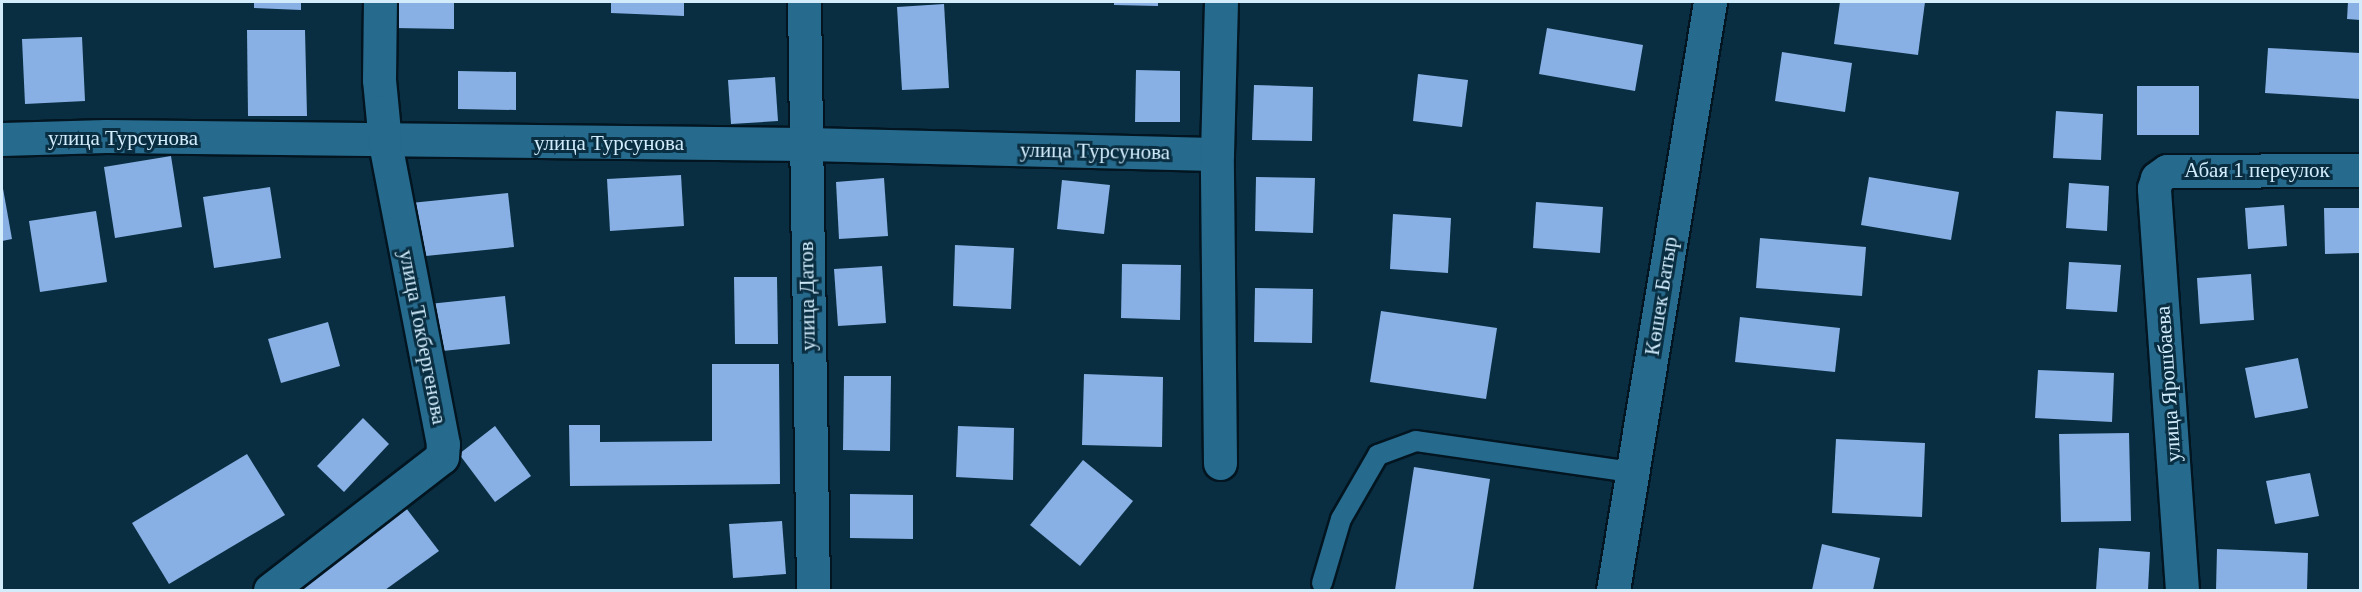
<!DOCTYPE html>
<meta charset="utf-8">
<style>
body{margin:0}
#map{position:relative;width:2362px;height:592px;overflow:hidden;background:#092e41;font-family:Georgia,serif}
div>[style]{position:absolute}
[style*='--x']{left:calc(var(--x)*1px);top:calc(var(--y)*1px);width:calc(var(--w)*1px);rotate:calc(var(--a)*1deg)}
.building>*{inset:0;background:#88b0e4}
.roads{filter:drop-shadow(2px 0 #021520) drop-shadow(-2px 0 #021520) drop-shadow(0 2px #021520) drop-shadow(0 -2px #021520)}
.service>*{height:20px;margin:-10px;padding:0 10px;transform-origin:10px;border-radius:10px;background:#266a8d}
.minor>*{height:33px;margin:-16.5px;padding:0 16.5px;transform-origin:16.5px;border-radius:16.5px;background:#266a8d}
.tertiary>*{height:33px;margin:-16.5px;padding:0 16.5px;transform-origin:16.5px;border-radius:16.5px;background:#266a8d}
span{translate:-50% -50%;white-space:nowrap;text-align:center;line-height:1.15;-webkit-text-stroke:6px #092e41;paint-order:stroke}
.street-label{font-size:21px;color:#d2ecfc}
.frame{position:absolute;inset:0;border:3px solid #d2ecfc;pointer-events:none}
</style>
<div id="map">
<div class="building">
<i style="clip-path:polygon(254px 2px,301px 2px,301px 10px,254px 8px)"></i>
<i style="clip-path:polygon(395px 2px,454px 2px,454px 29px,394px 28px)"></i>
<i style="clip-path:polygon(611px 2px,684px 2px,684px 16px,611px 13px)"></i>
<i style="clip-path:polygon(1114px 2px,1158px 2px,1158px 6px,1114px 5px)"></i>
<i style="clip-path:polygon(1840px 2px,1925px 2px,1918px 55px,1834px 44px)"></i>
<i style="clip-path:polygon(2348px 2px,2360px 2px,2360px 20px,2347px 19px)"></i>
<i style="clip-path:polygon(944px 4px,949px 88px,902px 90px,897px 7px)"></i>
<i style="clip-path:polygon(1547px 28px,1643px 45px,1635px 91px,1539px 74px)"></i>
<i style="clip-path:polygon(247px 30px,305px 30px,307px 116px,248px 116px)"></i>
<i style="clip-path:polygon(82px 37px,85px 101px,25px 104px,22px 39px)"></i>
<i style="clip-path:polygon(2268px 48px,2360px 53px,2360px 99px,2265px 93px)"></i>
<i style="clip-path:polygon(1782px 52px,1852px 63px,1845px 112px,1775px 101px)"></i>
<i style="clip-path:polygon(1136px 70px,1180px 71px,1180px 122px,1135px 122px)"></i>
<i style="clip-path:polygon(458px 71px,516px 72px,516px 110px,458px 109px)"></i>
<i style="clip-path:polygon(1418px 74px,1468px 80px,1462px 127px,1413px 121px)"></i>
<i style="clip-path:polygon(775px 77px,778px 121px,731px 124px,728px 80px)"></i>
<i style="clip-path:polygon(1254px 85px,1313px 87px,1312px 141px,1252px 140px)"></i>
<i style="clip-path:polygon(2137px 86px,2199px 86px,2199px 135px,2137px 135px)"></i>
<i style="clip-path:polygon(2056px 111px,2103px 114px,2101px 160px,2053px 158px)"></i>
<i style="clip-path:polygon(171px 156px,182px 227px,115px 238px,104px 167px)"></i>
<i style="clip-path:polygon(681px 175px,684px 226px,610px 231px,607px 179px)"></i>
<i style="clip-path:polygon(1256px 177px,1315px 178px,1313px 233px,1255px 231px)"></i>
<i style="clip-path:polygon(1869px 177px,1959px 192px,1951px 240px,1861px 225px)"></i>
<i style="clip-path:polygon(884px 178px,888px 236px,839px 239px,836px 182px)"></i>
<i style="clip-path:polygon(1062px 180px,1110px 185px,1104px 234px,1057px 229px)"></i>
<i style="clip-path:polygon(2px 183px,12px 239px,2px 241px)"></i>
<i style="clip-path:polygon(2069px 183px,2109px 186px,2107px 231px,2066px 228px)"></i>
<i style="clip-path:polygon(270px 187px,281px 258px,214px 268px,203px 197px)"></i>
<i style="clip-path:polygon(508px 193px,514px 247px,416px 257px,411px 203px)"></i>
<i style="clip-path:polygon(1536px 202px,1603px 207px,1600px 253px,1533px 248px)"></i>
<i style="clip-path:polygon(2284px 205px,2287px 246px,2248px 249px,2245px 208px)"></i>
<i style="clip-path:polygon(2324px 208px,2360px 208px,2360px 253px,2325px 254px)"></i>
<i style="clip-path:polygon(96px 211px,107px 282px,40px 292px,29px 221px)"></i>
<i style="clip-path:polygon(1393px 214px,1451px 218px,1448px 273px,1390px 269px)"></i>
<i style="clip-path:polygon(1760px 238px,1866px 247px,1862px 296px,1756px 288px)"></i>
<i style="clip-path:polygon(955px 245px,1014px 248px,1011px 309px,953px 306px)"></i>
<i style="clip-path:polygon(2069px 262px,2121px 265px,2117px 312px,2066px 309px)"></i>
<i style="clip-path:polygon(1122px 264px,1181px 265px,1180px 320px,1121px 318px)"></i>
<i style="clip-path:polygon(882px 266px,886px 323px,838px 326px,834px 269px)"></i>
<i style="clip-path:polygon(2251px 274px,2254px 320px,2200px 324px,2197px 278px)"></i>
<i style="clip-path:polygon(734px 277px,777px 277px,778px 344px,735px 344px)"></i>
<i style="clip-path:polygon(1255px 288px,1313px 289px,1312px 343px,1254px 342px)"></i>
<i style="clip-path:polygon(505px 296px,510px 344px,433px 352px,429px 304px)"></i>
<i style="clip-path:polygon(1381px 311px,1497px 328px,1486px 399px,1370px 382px)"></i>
<i style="clip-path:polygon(1740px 317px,1840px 328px,1835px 372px,1735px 362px)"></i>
<i style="clip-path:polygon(328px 322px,340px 366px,281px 383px,268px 339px)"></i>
<i style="clip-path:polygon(2298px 358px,2308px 408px,2255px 418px,2245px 368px)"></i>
<i style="clip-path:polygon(712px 364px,779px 364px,780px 484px,570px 486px,569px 425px,600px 425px,600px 442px,712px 441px)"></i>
<i style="clip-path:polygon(2038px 370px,2114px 373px,2112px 422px,2035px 418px)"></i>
<i style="clip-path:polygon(1084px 374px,1163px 377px,1162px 447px,1082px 445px)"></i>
<i style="clip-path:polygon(844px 376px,891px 376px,890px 451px,843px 450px)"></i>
<i style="clip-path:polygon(363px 418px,389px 444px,344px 492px,317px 466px)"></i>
<i style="clip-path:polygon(495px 426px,531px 476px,495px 502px,459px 454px)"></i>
<i style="clip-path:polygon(958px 426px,1014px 428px,1013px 480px,956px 477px)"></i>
<i style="clip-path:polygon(2129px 433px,2131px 521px,2061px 522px,2059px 434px)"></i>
<i style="clip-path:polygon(1836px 439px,1925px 443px,1922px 517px,1832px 513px)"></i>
<i style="clip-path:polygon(247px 454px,285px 515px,169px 584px,132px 523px)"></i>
<i style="clip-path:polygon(1083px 460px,1133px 501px,1080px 566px,1030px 525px)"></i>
<i style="clip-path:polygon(1414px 467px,1490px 479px,1473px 590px,1395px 590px)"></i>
<i style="clip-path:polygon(2310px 473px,2319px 516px,2275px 524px,2266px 481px)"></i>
<i style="clip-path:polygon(850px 494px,913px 495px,913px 539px,850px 538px)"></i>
<i style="clip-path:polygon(403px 504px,439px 551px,385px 590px,286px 590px)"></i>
<i style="clip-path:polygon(782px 521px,786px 574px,733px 578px,729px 524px)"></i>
<i style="clip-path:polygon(1822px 544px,1880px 558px,1873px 590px,1812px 590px)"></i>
<i style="clip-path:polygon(2099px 548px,2150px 552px,2148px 590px,2096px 590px)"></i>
<i style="clip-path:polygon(2217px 549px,2308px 553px,2307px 590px,2216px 590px)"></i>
</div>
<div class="roads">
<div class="service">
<i style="--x:1322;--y:583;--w:67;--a:-73.5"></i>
<i style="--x:1341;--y:519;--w:74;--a:-60"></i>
<i style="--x:1378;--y:455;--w:40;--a:-20.2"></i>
<i style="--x:1416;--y:441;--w:218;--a:8.2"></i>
</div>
<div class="minor">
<i style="--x:804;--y:2;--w:588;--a:89.12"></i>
<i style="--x:2;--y:139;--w:104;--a:-1.7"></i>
<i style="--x:106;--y:136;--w:698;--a:0.66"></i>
<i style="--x:804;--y:144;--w:413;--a:1.4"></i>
<i style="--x:1220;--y:463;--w:309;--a:-90.6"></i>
<i style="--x:1217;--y:154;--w:152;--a:-88.5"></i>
<i style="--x:270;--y:590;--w:217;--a:-37.7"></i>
<i style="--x:442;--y:457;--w:13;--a:-86"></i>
<i style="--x:443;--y:444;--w:308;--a:-100.9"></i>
<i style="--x:385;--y:142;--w:62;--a:-95.5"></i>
<i style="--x:379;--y:80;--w:78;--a:-89.3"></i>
<i style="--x:2182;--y:590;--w:403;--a:-94"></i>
<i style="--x:2154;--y:188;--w:10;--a:-73"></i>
<i style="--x:2157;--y:178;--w:12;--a:-35"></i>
<i style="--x:2167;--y:171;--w:193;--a:-0.3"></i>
</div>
<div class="tertiary">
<i style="--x:1613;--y:590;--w:596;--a:-80.63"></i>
</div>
</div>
<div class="street-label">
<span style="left:123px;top:138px">улица Турсунова</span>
<span style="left:609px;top:143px">улица Турсунова</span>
<span style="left:1095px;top:151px;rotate:1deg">улица Турсунова</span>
<span style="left:2257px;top:170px">Абая 1 переулок</span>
<span style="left:807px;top:296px;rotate:-91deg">улица Датов</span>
<span style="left:1661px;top:296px;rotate:-81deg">Көшек Батыр</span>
<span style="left:423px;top:337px;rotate:79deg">улица Токбергенова</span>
<span style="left:2168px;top:384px;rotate:-94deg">улица Ярошбаева</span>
</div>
<div class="frame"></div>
</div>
